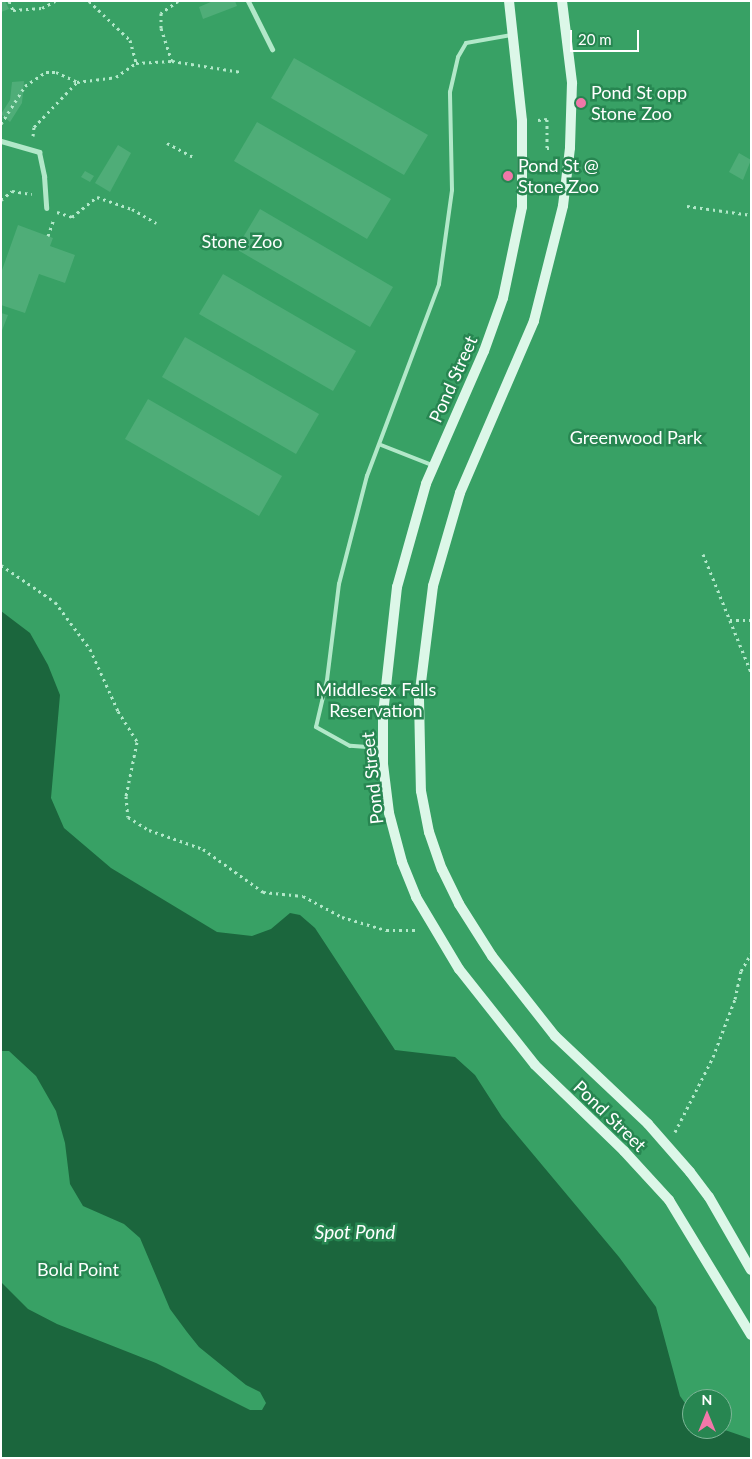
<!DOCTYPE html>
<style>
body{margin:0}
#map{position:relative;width:752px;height:1459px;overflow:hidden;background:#278651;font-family:Lato,sans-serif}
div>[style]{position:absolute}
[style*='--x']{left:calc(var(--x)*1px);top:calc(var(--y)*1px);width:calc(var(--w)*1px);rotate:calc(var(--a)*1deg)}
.green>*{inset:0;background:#38a165}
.water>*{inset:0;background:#1b663d}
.building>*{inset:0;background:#4fad78}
.path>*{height:3px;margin-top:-1.5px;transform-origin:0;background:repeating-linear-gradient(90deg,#b2e8c9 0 2.5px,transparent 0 6.5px)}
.lane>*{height:4px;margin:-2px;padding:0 2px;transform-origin:2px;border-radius:2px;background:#b2e8c9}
.street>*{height:5px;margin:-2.5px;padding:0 2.5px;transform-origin:2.5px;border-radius:2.5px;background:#b2e8c9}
.secondary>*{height:10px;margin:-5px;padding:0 5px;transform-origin:5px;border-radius:5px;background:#dcf7e8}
.dots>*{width:14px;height:14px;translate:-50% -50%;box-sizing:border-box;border:2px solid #278651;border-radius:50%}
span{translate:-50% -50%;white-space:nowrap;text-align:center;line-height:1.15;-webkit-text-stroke:5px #278651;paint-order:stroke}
.poi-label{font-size:18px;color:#fff}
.left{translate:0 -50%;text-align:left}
.park-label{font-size:18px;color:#fdfffe}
.street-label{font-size:18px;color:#fff}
.water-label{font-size:19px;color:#fff;font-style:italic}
.frame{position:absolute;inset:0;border:2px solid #fff;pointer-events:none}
.north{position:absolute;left:682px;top:1389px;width:50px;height:50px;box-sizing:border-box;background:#278651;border:1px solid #7db697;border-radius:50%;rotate:0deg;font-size:14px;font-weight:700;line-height:20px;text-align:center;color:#fff}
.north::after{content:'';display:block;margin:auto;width:18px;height:22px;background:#f177a9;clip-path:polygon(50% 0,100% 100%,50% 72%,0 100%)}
.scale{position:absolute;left:570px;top:30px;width:69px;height:22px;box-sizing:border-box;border:2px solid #fff;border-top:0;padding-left:6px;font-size:15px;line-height:18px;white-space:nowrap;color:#fff;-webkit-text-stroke:4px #278651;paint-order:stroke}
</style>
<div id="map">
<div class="green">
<i style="clip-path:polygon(evenodd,1px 1px,751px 1px,751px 1458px,1px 1458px,1px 1px,692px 1399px,722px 1399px,722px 1429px,692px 1429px,692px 1399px)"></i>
</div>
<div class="water">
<i style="clip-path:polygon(1px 611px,30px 633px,48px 665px,60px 695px,51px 798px,64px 828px,111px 868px,217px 932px,252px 936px,271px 929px,290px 913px,300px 915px,315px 928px,395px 1050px,455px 1057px,475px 1075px,502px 1117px,619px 1257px,656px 1307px,680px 1396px,692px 1413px,692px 1429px,722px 1429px,751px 1439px,751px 1458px,1px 1458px,1px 1282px,28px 1309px,57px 1324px,156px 1363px,250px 1410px,262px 1410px,266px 1403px,260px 1392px,246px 1385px,199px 1347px,187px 1332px,170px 1309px,140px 1238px,124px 1224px,83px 1206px,70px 1184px,65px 1143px,56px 1111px,36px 1076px,9px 1051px,1px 1051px)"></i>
</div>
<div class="building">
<i style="clip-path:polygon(1px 1px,5px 1px,9px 9px,1px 12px)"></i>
<i style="clip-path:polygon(213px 1px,235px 1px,237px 6px,203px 19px,199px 7px)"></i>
<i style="clip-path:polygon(294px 58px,428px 135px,404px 175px,271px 98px)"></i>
<i style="clip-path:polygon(24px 81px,22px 103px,10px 122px,1px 114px,10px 100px,12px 82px)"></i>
<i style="clip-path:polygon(257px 122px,391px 199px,367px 239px,234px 161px)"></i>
<i style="clip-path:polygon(118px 145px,131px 153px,110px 192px,95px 183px)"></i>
<i style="clip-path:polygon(739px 153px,751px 160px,743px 180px,729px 172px)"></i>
<i style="clip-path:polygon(85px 171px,94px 176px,90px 182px,81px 177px)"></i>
<i style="clip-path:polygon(260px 209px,393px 287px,370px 327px,236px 249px)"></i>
<i style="clip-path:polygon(18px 225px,53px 238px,50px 246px,75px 255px,65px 283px,39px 274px,25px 313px,1px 305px,1px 273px)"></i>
<i style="clip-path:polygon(223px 274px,356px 351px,333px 391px,199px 314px)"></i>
<i style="clip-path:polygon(1px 313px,8px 315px,1px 333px)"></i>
<i style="clip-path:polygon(185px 337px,319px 414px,296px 454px,162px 377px)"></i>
<i style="clip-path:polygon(148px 399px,282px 476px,259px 516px,125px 439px)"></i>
</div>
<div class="path">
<i style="--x:9;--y:1;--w:10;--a:66"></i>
<i style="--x:13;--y:10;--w:29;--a:-4"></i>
<i style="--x:42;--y:8;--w:15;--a:-28"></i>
<i style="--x:89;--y:1;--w:57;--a:43.6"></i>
<i style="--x:130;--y:40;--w:24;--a:75"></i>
<i style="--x:178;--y:1;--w:21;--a:145"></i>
<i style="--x:161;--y:13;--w:15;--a:90"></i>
<i style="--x:161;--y:28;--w:35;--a:72"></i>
<i style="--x:172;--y:61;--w:70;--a:9.1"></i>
<i style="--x:538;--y:120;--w:9;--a:-6"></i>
<i style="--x:547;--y:119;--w:29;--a:90"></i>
<i style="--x:547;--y:148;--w:6;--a:0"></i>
<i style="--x:1;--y:124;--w:45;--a:-57.7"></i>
<i style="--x:25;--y:86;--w:25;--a:-34"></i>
<i style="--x:46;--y:72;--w:10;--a:0"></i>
<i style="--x:56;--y:72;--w:23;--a:25"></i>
<i style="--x:33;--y:136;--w:9;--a:-84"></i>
<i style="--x:34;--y:127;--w:62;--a:-46.3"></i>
<i style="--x:77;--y:82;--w:39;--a:-7"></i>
<i style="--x:116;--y:77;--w:24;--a:-35"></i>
<i style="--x:136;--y:63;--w:36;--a:-3"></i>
<i style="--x:167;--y:143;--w:30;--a:28"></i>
<i style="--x:1;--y:200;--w:14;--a:-39"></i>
<i style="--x:12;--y:191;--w:20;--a:9"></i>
<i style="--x:687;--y:206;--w:65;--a:8"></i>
<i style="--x:57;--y:212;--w:16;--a:18"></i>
<i style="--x:72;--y:217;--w:32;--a:-39"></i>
<i style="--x:97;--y:197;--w:37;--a:19"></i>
<i style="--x:132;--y:209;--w:28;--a:30"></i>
<i style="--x:48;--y:236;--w:18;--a:-71"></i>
<i style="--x:703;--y:554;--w:127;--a:67.9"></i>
<i style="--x:1;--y:565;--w:65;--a:34.4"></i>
<i style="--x:55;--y:602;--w:59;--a:53.3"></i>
<i style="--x:90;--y:649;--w:68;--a:65.7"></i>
<i style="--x:118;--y:711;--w:36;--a:58"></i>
<i style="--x:137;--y:742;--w:55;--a:101.5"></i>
<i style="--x:126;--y:796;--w:21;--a:85"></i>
<i style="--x:128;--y:817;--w:25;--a:32"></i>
<i style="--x:149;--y:830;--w:57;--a:19.4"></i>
<i style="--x:203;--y:849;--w:74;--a:35.6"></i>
<i style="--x:263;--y:892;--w:40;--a:5.7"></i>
<i style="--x:303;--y:896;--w:44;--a:28.3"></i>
<i style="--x:342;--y:917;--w:46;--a:16.5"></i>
<i style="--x:386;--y:930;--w:30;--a:0"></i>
<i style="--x:730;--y:620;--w:21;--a:0"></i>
<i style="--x:675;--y:1132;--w:84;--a:-63.1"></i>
<i style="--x:713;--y:1057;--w:62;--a:-69.2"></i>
<i style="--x:735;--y:999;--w:29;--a:-78"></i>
<i style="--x:741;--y:971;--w:20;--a:-60"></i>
</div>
<div class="lane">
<i style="--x:381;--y:445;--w:55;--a:21.4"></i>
<i style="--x:381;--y:748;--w:31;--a:-176"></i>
<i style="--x:350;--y:746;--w:39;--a:-151"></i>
<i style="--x:316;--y:727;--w:48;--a:-76.8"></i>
<i style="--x:327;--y:680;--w:97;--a:-82.9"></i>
<i style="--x:339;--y:584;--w:112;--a:-75.5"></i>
<i style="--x:367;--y:476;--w:205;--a:-69.4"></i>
<i style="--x:439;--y:284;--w:95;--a:-82.1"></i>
<i style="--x:452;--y:190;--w:98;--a:-91.2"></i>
<i style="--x:450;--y:92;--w:36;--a:-77"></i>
<i style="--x:458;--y:57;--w:16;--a:-60"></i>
<i style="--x:466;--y:43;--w:46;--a:-10.1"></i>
</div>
<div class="street">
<i style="--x:248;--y:1;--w:54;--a:63.4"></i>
<i style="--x:1;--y:141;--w:40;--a:16"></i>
<i style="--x:39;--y:152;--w:25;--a:78"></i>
<i style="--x:44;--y:176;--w:32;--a:86"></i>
</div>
<div class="secondary">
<i style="--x:509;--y:1;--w:121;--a:83.8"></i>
<i style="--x:522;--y:121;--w:86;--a:90"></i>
<i style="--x:522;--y:207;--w:93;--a:101.8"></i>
<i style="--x:503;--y:298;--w:56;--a:109.7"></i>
<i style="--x:484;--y:351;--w:145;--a:113.6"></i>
<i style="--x:426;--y:484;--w:107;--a:105.7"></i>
<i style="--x:397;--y:587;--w:127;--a:96.3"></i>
<i style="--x:383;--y:713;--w:51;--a:90"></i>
<i style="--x:383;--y:764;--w:49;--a:83"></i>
<i style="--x:389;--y:813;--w:51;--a:75.1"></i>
<i style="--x:402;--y:862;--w:38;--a:68"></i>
<i style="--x:416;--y:897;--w:84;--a:59.2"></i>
<i style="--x:459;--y:969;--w:122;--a:51.6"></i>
<i style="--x:535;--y:1065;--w:124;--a:44"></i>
<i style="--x:624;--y:1151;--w:67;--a:47.4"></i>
<i style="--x:669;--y:1200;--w:158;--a:58.7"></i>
<i style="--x:562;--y:1;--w:83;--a:83"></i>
<i style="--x:572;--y:83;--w:65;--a:91.8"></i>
<i style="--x:570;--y:148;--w:58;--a:96.9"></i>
<i style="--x:563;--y:206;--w:119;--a:104.2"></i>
<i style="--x:534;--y:321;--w:187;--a:113.3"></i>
<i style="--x:460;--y:493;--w:97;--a:106.2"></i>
<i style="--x:433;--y:586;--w:114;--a:97.1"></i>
<i style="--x:419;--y:699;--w:92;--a:88.8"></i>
<i style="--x:421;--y:791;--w:42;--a:79"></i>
<i style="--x:429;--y:832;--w:39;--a:71"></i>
<i style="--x:442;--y:869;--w:39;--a:64"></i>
<i style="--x:459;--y:904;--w:62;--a:57.6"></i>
<i style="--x:492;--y:956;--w:102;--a:51.8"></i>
<i style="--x:555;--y:1036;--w:128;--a:43.4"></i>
<i style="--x:648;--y:1124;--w:64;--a:48.8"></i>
<i style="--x:690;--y:1172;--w:31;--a:53"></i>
<i style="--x:709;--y:1197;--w:84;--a:60.1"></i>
</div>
<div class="dots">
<i style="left:581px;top:103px;background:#f177a9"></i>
<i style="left:508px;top:176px;background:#f177a9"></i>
</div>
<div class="poi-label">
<span class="left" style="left:591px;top:103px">Pond St opp<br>Stone Zoo</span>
<span class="left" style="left:518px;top:176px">Pond St @<br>Stone Zoo</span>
</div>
<div class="park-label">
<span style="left:242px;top:241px">Stone Zoo</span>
<span style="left:636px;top:437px">Greenwood Park</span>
<span style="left:376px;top:700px">Middlesex Fells<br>Reservation</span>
<span style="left:78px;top:1269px">Bold Point</span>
</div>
<div class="street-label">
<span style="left:453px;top:379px;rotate:-66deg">Pond Street</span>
<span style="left:372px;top:778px;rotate:-96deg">Pond Street</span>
<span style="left:610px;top:1116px;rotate:44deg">Pond Street</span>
</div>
<div class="water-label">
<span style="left:355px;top:1232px">Spot Pond</span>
</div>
<div class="frame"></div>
<div class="north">N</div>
<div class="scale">20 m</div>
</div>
